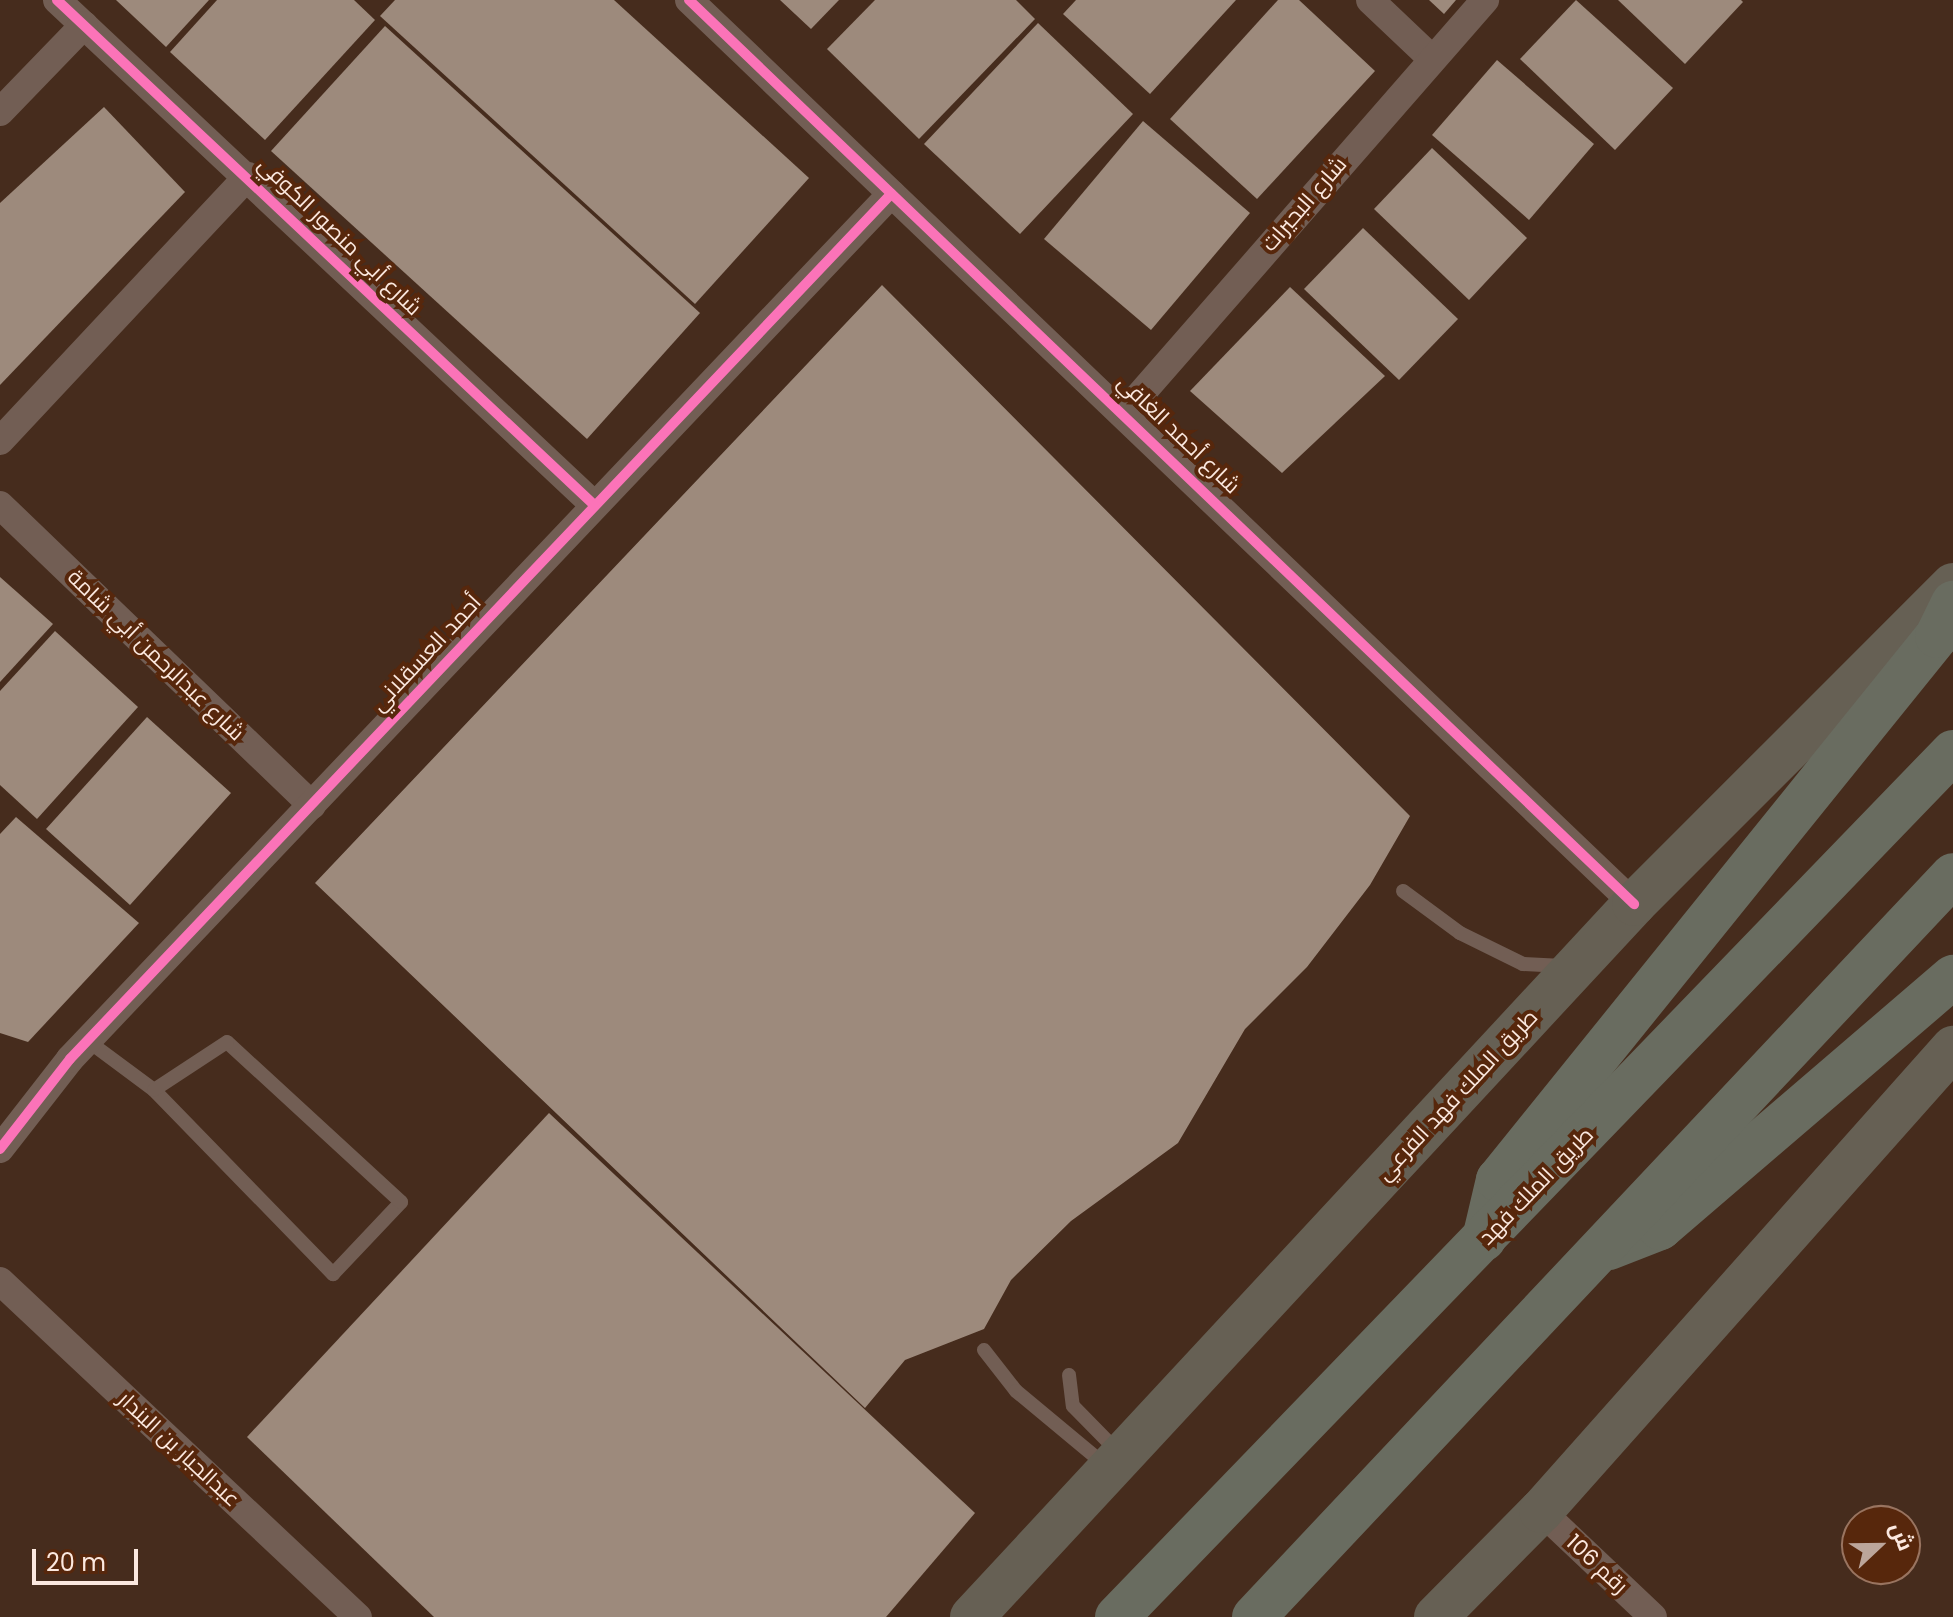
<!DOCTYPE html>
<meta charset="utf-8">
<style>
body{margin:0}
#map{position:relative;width:1953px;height:1617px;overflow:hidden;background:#462c1d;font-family:Poppins,Cairo,sans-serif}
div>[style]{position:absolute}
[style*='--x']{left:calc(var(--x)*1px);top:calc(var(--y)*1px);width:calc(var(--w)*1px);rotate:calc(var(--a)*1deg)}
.building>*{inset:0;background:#9d8a7c}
.lane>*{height:14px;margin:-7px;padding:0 7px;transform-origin:7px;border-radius:7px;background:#725e54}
.street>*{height:28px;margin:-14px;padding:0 14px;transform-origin:14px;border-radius:14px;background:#725e54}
.primary>*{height:44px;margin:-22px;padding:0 22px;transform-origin:22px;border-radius:22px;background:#666054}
.highway>*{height:44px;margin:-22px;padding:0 22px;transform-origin:22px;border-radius:22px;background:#696c60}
.cycleway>*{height:10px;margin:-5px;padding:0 5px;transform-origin:5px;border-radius:5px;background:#fb73b8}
span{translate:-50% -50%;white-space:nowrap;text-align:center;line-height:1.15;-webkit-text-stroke:8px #57270c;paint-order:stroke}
.street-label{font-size:22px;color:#fbe8df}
.north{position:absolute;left:1841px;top:1505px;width:80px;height:80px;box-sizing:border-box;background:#57270c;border:2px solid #997460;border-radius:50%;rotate:68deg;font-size:22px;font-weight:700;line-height:32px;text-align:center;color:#fbe8df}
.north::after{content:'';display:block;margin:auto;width:28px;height:36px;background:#bca69b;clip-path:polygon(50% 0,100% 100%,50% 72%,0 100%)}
.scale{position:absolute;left:32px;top:1549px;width:106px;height:36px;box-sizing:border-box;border:4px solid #fbe8df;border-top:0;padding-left:10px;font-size:24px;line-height:28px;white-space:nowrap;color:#fbe8df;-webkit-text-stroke:6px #57270c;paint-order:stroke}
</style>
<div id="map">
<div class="building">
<i style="clip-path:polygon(116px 0,209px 0,166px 47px)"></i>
<i style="clip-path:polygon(217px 0,354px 0,375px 20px,265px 140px,170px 52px)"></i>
<i style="clip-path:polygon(395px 0,614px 0,809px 178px,695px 304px,380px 16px)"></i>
<i style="clip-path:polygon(780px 0,839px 0,811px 29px)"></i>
<i style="clip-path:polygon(875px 0,1016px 0,1035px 19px,919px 139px,827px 49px)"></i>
<i style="clip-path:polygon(1076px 0,1236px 0,1150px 94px,1063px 14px)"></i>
<i style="clip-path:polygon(1278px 0,1299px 0,1375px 71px,1257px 199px,1170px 119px)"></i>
<i style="clip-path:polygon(1429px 0,1456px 0,1444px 14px)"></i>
<i style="clip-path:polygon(1576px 0,1673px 88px,1615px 150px,1520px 59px)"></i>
<i style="clip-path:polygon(1618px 0,1741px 0,1743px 2px,1685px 64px)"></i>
<i style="clip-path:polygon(1038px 23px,1133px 114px,1020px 234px,924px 144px)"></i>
<i style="clip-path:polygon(385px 26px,700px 313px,587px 439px,271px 151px)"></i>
<i style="clip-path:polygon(1497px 60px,1594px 144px,1529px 220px,1432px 135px)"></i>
<i style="clip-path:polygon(104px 107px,185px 192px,0 385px,0 203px)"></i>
<i style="clip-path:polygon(1143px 121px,1250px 213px,1151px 330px,1044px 239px)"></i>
<i style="clip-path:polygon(1432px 148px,1527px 238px,1469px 300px,1374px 209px)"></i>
<i style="clip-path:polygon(1363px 228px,1458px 319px,1399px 380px,1304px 289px)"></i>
<i style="clip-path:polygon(882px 285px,1410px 816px,1370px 885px,1307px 967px,1245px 1029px,1178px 1143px,1071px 1221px,1011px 1280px,984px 1329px,905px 1360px,865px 1408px,315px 883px)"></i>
<i style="clip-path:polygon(1290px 287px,1385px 376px,1282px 473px,1190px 391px)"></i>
<i style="clip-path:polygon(0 577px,53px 624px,0 682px)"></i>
<i style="clip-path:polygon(55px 631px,138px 707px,37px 819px,0 785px,0 691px)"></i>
<i style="clip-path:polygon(147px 717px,231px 793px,130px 905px,46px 829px)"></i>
<i style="clip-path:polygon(16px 817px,139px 923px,28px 1042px,0 1033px,0 834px)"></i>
<i style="clip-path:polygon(549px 1113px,975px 1513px,886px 1617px,434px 1617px,247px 1437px)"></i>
</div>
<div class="lane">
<i style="--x:1403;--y:891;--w:71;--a:36.4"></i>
<i style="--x:1460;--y:933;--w:70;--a:26.2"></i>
<i style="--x:1523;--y:964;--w:40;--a:2.9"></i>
<i style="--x:88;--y:1041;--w:82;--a:36.6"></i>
<i style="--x:154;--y:1090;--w:257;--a:45.8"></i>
<i style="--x:333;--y:1274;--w:99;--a:-46.6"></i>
<i style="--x:401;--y:1202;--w:236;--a:-137.4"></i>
<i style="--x:227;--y:1042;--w:87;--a:146.7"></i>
<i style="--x:984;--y:1350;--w:52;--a:52"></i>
<i style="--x:1016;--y:1391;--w:116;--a:39.7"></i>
<i style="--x:1069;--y:1375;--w:31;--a:83"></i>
<i style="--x:1073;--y:1406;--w:64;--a:45.6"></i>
</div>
<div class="street">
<i style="--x:57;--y:0;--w:734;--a:43.23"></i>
<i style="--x:689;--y:0;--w:1308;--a:43.73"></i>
<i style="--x:1370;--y:0;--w:83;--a:43.5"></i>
<i style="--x:0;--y:112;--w:121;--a:-46"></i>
<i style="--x:1126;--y:411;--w:546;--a:-48.86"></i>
<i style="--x:0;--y:441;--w:363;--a:-46.9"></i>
<i style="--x:0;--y:505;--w:433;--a:43.9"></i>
<i style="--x:0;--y:1149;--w:114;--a:-52.1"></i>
<i style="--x:70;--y:1059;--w:1193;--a:-46.49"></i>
<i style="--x:0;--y:1281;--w:491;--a:43.2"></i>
<i style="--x:1541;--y:1511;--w:154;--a:43.4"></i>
</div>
<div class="primary">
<i style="--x:972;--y:1617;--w:973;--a:-47.12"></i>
<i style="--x:1634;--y:904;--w:451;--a:-45"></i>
<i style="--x:1436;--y:1617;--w:149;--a:-45.3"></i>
<i style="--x:1541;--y:1511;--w:620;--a:-48.34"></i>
</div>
<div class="highway">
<i style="--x:1484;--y:1239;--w:61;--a:-76.7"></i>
<i style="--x:1498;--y:1180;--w:699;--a:-51.1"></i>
<i style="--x:1937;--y:636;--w:37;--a:-64"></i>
<i style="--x:1609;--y:1248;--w:55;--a:-21.4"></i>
<i style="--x:1660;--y:1228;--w:386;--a:-40.6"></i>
<i style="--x:1117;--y:1617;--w:1203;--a:-45.98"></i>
<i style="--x:1254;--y:1617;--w:1019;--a:-46.71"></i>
</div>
<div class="cycleway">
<i style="--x:57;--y:0;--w:734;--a:43.23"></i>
<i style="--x:689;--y:0;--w:1308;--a:43.73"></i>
<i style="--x:0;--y:1149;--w:114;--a:-52.1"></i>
<i style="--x:70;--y:1059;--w:1193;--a:-46.49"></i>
</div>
<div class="street-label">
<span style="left:1304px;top:204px;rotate:-49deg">شارع البحيرات</span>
<span style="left:340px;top:236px;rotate:44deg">شارع أبي منصور الكوفي</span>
<span style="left:1179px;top:434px;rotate:44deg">شارع أحمد الغافي</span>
<span style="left:426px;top:653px;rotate:-47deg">أحمد العسقلاني</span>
<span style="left:156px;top:655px;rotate:44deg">شارع عبدالرحمن أبي شامة</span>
<span style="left:1457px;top:1095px;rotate:-47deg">طريق الملك فهد الفرعي</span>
<span style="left:1536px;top:1186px;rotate:-46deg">طريق الملك فهد</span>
<span style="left:179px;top:1449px;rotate:43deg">عبدالجبار بن البندار</span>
<span style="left:1597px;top:1564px;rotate:43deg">رقم 106</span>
</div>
<div class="north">ش</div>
<div class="scale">20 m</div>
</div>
